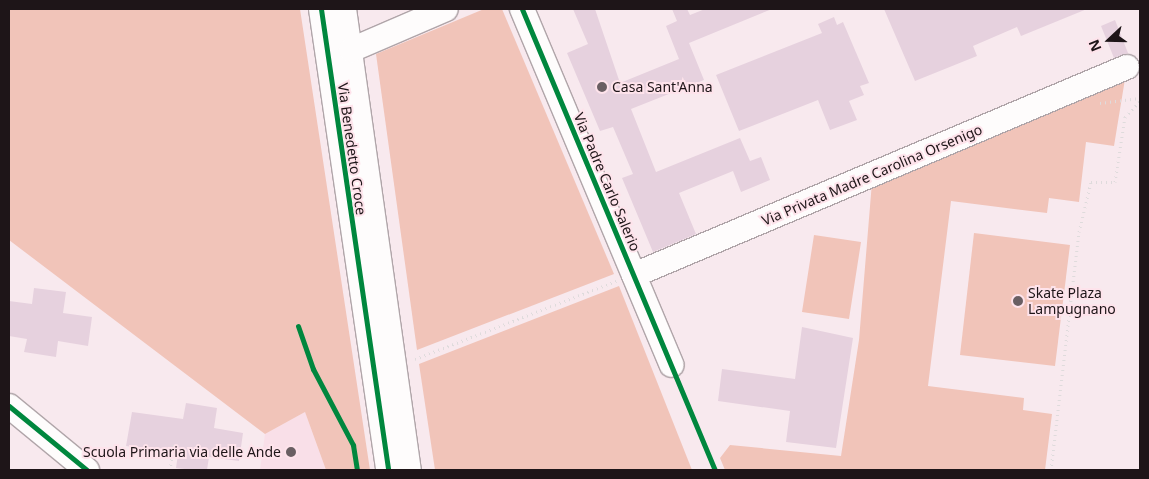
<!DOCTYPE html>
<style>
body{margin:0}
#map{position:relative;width:1149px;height:479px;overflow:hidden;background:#f8e9ee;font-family:"Noto Sans",sans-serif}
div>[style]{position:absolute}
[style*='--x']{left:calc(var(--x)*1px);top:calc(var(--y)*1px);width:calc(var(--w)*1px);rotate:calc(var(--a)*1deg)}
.built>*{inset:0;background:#f9dfe8}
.green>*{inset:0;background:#f1c4b9}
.building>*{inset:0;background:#e6d1de}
.path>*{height:3px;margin-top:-1.5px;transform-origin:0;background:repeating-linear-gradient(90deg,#dfdbdc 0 1px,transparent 0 5px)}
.roads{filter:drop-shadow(1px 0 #b0a5a9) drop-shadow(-1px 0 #b0a5a9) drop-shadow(0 1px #b0a5a9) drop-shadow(0 -1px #b0a5a9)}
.minor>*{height:24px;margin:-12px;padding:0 12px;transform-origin:12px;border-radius:12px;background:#fefcfc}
.cycleway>*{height:5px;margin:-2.5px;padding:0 2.5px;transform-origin:2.5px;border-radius:2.5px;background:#00873e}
.dots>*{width:14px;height:14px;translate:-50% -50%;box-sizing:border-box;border:2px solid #fee3eb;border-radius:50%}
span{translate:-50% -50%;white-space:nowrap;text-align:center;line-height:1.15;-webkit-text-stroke:4px #fee3eb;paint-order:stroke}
.poi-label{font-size:14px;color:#1e1518}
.left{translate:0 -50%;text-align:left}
.right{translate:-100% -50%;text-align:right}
.street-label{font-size:14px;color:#1e1518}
.frame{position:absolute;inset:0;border:10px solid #1e1518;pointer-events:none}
.north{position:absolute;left:1084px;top:15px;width:50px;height:50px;-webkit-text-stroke:4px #fee3eb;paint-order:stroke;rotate:249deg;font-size:14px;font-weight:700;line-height:20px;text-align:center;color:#1e1518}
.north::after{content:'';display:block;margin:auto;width:18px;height:22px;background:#1e1518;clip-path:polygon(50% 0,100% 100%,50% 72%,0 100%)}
</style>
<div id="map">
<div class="built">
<i style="clip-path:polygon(305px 412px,326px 470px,260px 470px,265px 434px)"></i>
</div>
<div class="green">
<i style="clip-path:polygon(9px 9px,300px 9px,370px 470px,326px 470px,305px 412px,265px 434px,9px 240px)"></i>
<i style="clip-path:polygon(484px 9px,502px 9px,614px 274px,417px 350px,376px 54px)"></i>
<i style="clip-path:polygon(1125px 79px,1114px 146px,1086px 142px,1079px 202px,1049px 198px,1047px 213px,951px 201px,928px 386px,1024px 398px,1023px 410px,1052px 414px,1045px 470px,725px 470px,720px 458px,730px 445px,841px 456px,859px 340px,872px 182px)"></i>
<i style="clip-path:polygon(974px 233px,1070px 245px,1055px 366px,960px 355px)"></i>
<i style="clip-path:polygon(814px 235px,861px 242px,849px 319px,802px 312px)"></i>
<i style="clip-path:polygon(619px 286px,692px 470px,435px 470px,419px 364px)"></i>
</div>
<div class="building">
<i style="clip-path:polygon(573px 9px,595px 9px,620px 83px,679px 59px,666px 26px,677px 21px,672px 9px,687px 9px,690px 15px,705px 9px,772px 9px,689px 43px,704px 80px,631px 109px,656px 172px,740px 138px,750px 161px,761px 157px,770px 180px,741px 192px,733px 171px,679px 193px,696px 234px,653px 252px,622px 178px,633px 174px,613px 127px,600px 131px,567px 53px,588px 44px)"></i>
<i style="clip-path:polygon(884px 9px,1087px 9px,1021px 36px,1017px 27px,973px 46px,977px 56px,915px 81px)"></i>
<i style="clip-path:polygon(834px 17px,837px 25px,843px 22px,869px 83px,860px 86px,864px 95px,849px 101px,857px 120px,830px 130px,818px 100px,739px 131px,716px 75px,822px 33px,818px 24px)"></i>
<i style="clip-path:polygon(1115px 20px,1128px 53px,1114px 58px,1101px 26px)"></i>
<i style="clip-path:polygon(34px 288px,66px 292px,63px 313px,92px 317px,88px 346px,58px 341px,56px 357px,24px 352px,27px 339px,9px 336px,9px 301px,32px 304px)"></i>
<i style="clip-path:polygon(802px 327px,853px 338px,836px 448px,786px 442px,790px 411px,718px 401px,722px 369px,795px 379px)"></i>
<i style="clip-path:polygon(186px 403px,217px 408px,214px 428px,243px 433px,239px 461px,209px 457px,207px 470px,193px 470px,176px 468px,178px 454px,126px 446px,132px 412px,183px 419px)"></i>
</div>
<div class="path">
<i style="--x:1100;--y:103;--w:40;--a:-7.1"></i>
<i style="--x:415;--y:359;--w:216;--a:-21.2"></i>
<i style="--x:679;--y:384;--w:93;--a:67.3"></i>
<i style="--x:170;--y:470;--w:27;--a:-82"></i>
<i style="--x:1051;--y:470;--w:240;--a:-83.3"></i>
<i style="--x:1079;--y:232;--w:51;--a:-76.5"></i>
<i style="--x:1091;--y:182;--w:24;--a:0"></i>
<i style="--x:1115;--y:182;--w:66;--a:-81.3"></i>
<i style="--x:1125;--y:117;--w:22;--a:-47"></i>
</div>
<div class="roads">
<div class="minor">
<i style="--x:321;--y:9;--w:466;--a:81.7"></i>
<i style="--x:344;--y:9;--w:466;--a:82"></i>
<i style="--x:522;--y:9;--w:386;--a:67.2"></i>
<i style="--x:351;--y:50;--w:103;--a:-23.3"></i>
<i style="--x:634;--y:275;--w:535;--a:-22.88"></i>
<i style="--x:9;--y:406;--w:101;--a:39.4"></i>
</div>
</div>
<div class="cycleway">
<i style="--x:321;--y:9;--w:466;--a:81.7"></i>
<i style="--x:522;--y:9;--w:500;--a:67.3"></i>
<i style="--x:298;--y:326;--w:46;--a:70.8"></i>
<i style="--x:313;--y:369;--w:86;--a:62.2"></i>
<i style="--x:353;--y:445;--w:25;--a:81"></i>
<i style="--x:9;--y:406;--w:101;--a:39.4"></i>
</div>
<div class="dots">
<i style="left:602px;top:87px;background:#6a5f63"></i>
<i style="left:1018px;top:301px;background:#6a5f63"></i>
<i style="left:291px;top:452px;background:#6a5f63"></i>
</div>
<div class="poi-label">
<span class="left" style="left:612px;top:87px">Casa Sant'Anna</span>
<span class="left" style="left:1028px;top:301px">Skate Plaza<br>Lampugnano</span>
<span class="right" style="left:281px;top:452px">Scuola Primaria via delle Ande</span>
</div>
<div class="street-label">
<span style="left:352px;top:149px;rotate:82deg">Via Benedetto Croce</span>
<span style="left:872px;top:175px;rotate:-23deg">Via Privata Madre Carolina Orsenigo</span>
<span style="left:607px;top:182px;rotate:67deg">Via Padre Carlo Salerio</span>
</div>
<div class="frame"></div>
<div class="north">N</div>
</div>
